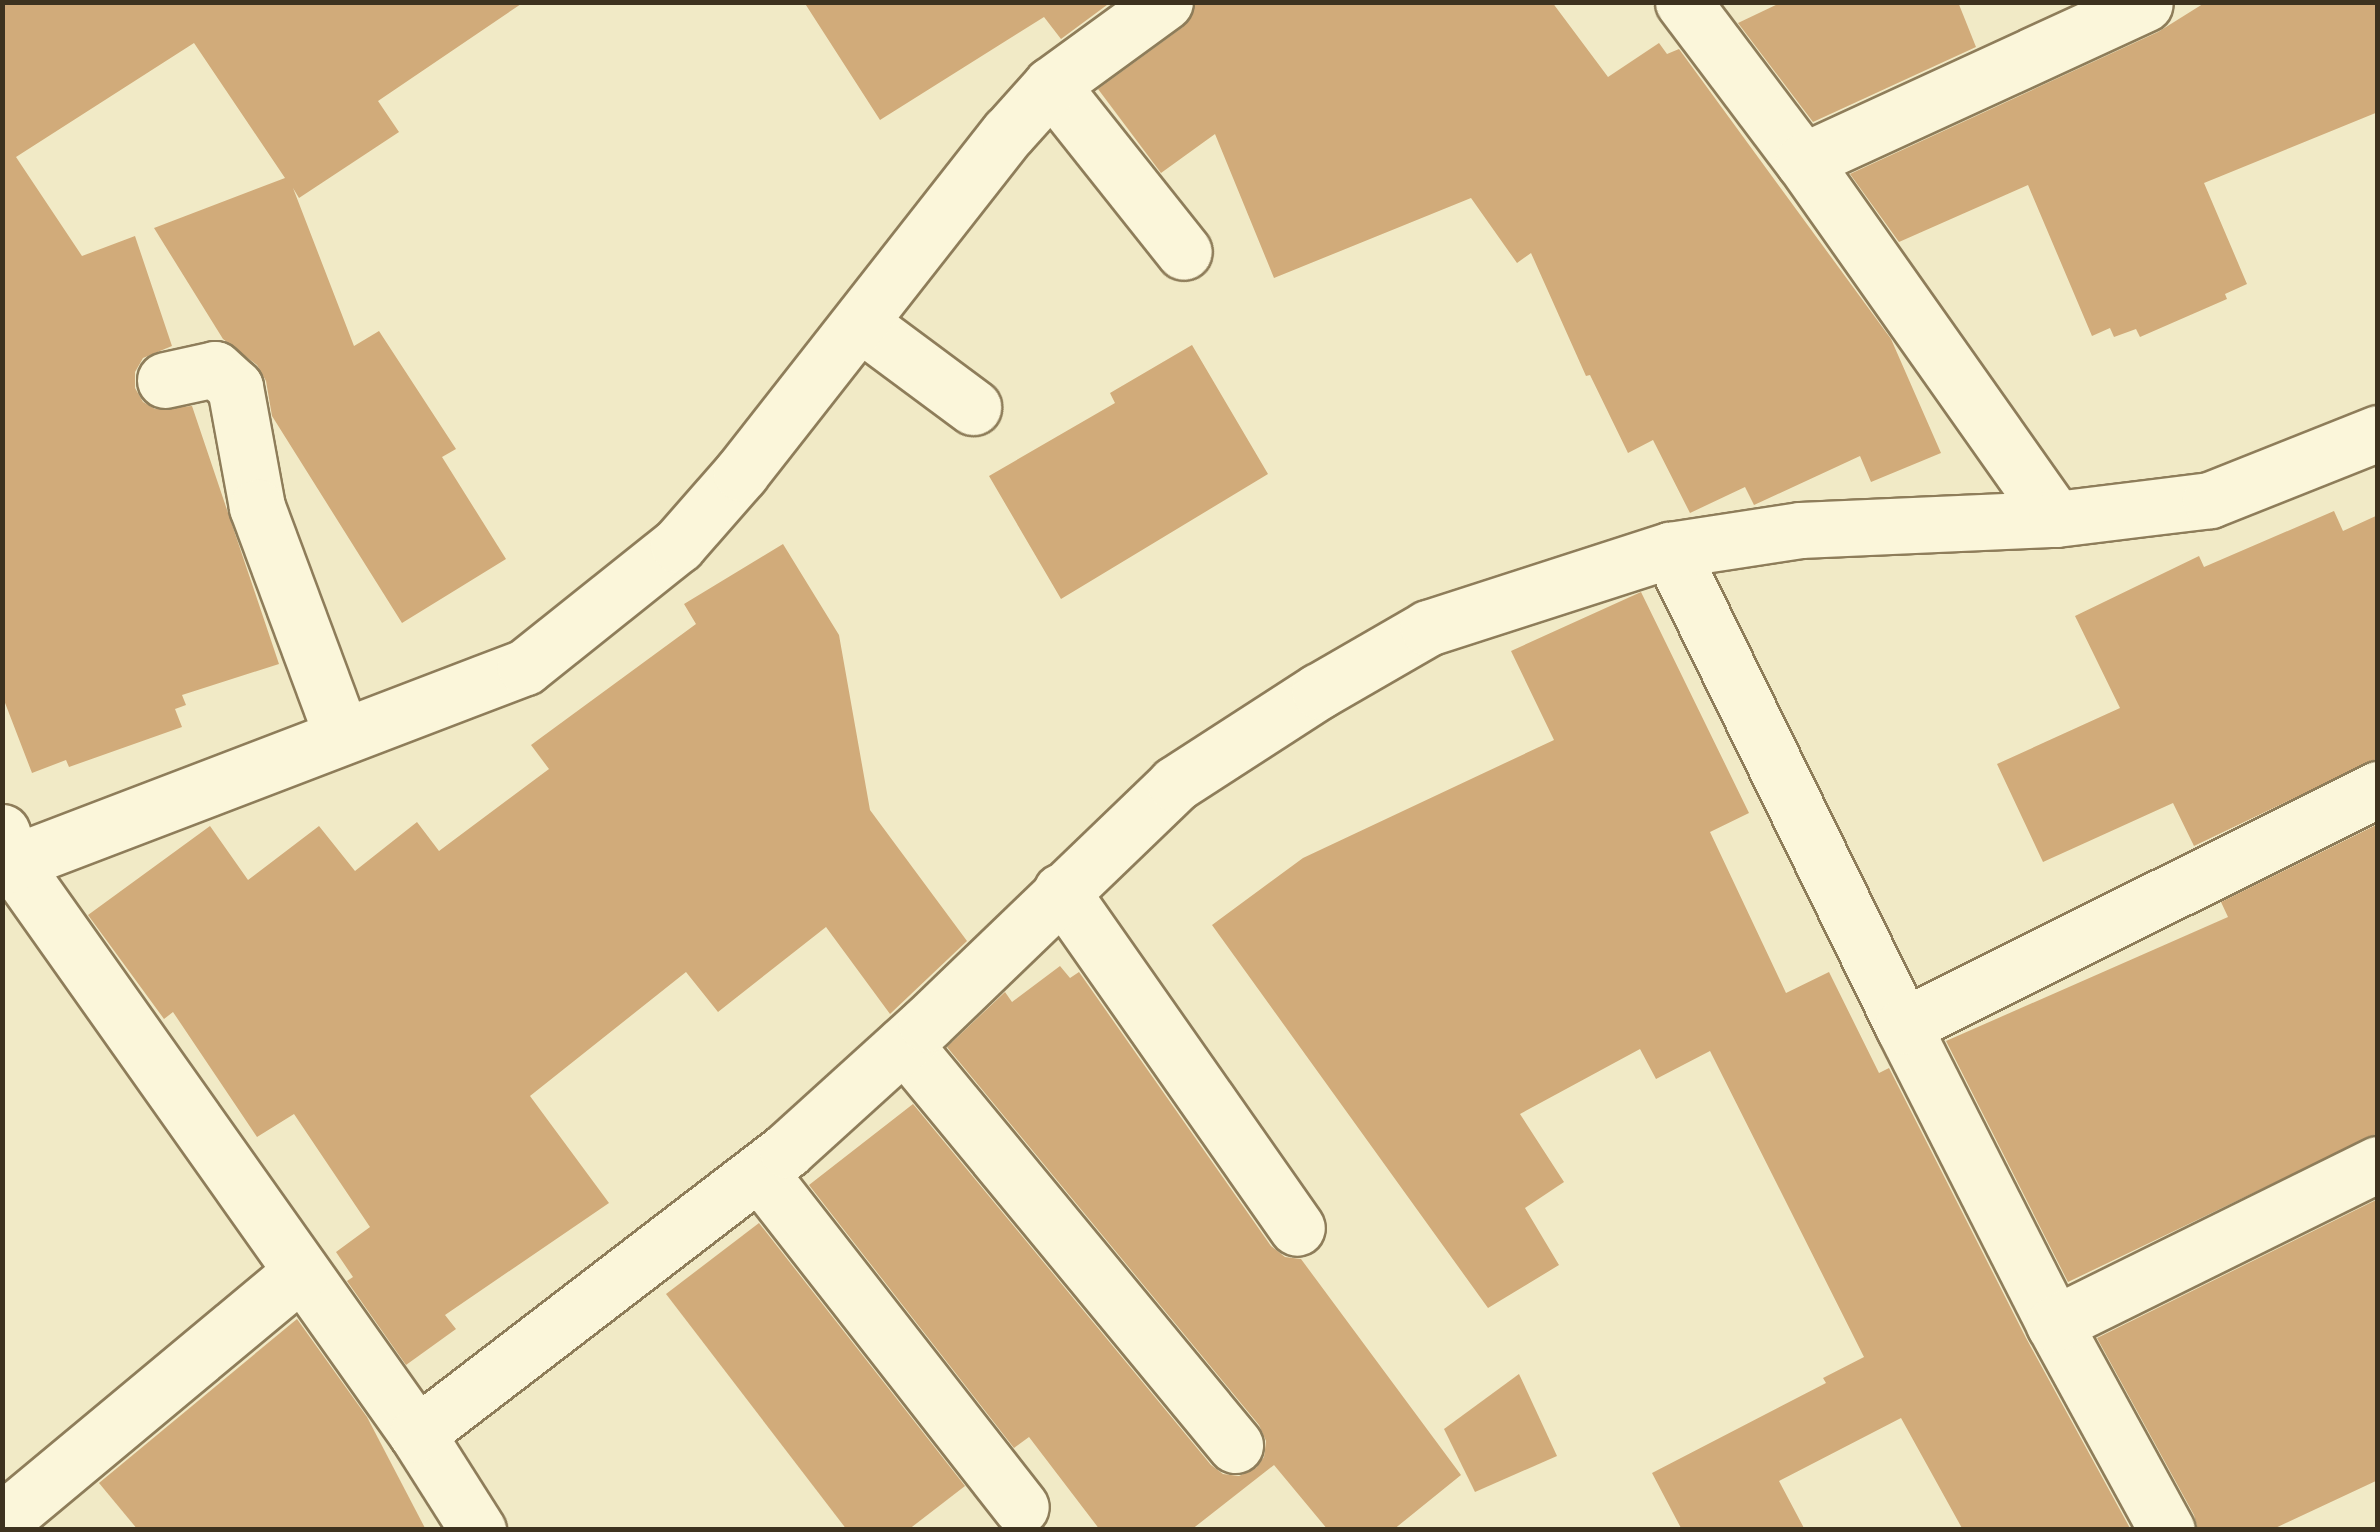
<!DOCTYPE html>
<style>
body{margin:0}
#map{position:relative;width:2380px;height:1532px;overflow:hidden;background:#f1eac6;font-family:Lora,serif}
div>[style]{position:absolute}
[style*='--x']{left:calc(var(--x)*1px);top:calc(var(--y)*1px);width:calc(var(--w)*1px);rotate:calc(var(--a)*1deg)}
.building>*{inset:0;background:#d1ab7a}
.roads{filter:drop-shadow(2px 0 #8e7d5a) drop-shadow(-2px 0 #8e7d5a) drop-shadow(0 2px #8e7d5a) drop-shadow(0 -2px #8e7d5a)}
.minor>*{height:55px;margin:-27.5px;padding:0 27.5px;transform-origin:27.5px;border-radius:27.5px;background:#fbf6da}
span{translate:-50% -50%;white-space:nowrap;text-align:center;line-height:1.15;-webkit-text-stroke:10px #f8f3d6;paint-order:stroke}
.frame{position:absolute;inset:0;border:5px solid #3d321f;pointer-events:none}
</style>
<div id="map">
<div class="building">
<i style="clip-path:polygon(2px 2px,524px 2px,378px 101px,399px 132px,299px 198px,293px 188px,354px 346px,379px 331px,456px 449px,442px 457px,506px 559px,402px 623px,272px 416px,266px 381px,257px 365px,223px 339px,154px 228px,285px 178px,194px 43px,16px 157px,82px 256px,135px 236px,172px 346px,143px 358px,135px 372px,135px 388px,143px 402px,155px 409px,192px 406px,279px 664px,182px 695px,186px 705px,175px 709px,182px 727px,69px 767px,66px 760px,32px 773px,2px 695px)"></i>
<i style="clip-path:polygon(804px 2px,1111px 2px,1061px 39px,1044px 17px,880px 120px)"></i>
<i style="clip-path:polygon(1196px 2px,1552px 2px,1608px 77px,1659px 43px,1667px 54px,1679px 49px,1891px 339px,1941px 453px,1871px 482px,1860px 456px,1754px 505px,1745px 487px,1690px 513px,1653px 440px,1628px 453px,1590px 375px,1586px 376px,1531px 253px,1517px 263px,1471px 198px,1274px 278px,1215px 134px,1161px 173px,1098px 89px,1183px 27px)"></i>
<i style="clip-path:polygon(1782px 2px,1958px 2px,1976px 47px,1813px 122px,1738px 23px)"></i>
<i style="clip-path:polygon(2206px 2px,2378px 2px,2378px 112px,2204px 183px,2247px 284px,2225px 294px,2227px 299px,2140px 337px,2136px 329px,2114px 337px,2110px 328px,2092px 336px,2028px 185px,1899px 242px,1850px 174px,2158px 32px)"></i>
<i style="clip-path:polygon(1192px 345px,1268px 474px,1061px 599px,989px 476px,1115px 403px,1110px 393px)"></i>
<i style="clip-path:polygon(2334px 511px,2343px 531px,2378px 515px,2378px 758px,2194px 846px,2173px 803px,2043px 862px,1997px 764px,2120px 708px,2075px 616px,2199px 556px,2204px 567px)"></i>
<i style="clip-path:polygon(783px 544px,839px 635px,870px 810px,967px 941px,890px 1014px,826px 927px,718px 1012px,686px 972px,530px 1096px,609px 1203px,445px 1315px,456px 1329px,406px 1365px,347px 1281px,353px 1277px,336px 1252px,370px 1227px,294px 1114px,257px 1137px,173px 1012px,164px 1019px,88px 915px,210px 826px,248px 880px,319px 826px,355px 871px,417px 822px,439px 851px,549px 769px,531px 745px,696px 624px,684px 604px)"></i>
<i style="clip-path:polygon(1641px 592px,1749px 813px,1710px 832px,1786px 993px,1829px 972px,1879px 1073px,1889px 1068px,2026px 1338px,2131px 1530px,1963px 1530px,1901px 1418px,1779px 1481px,1805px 1530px,1682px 1530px,1652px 1473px,1826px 1383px,1823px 1378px,1864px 1357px,1710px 1051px,1656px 1079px,1640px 1049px,1520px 1114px,1564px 1182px,1525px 1208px,1559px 1265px,1488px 1308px,1212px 925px,1303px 858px,1554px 740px,1511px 651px)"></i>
<i style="clip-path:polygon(2378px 824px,2378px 1133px,2068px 1282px,1946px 1041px,2228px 917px,2221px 902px)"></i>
<i style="clip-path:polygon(1060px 966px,1070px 978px,1079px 972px,1271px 1246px,1285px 1257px,1301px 1259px,1461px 1475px,1393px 1530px,1328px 1530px,1274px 1465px,1191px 1530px,1100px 1530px,1029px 1437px,1014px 1448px,809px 1185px,913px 1104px,1211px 1465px,1223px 1474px,1239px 1476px,1256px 1468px,1264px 1457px,1266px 1441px,1259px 1425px,947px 1047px,1005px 992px,1012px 1002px)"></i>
<i style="clip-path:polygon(2378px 1199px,2378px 1480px,2271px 1530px,2198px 1530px,2194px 1515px,2097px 1338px)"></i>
<i style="clip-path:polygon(759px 1223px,965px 1486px,908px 1530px,847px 1530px,666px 1294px)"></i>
<i style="clip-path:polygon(297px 1319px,367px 1417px,426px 1530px,138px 1530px,99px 1483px)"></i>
<i style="clip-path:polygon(1519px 1374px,1557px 1456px,1475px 1492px,1444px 1429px)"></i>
</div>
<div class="roads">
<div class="minor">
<i style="--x:1683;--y:2;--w:199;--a:53"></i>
<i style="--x:1803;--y:161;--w:438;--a:54.8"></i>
<i style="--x:1051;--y:85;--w:213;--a:51.5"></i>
<i style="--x:1803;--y:161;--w:376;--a:-24.7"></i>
<i style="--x:860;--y:323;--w:141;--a:36.6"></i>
<i style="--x:165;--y:380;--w:51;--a:-12.4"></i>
<i style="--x:215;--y:369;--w:27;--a:42"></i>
<i style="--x:235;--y:387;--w:122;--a:79.6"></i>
<i style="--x:257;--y:507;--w:244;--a:69.6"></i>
<i style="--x:1670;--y:550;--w:530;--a:63.92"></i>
<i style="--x:1903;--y:1026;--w:334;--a:63.1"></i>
<i style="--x:2054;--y:1324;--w:235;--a:61.3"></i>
<i style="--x:2;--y:832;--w:32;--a:72"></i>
<i style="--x:12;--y:862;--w:701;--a:54.7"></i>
<i style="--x:417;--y:1434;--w:114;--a:57.6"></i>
<i style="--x:2;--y:867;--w:560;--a:-20.93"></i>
<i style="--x:525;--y:667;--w:196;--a:-38.6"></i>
<i style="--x:678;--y:545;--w:96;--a:-48.8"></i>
<i style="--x:741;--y:473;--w:432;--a:-51.9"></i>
<i style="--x:1008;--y:133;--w:64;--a:-48.1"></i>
<i style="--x:1051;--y:85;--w:141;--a:-36.1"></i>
<i style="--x:1061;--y:891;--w:411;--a:55"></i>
<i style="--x:1903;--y:1026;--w:531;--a:-26.52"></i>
<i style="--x:904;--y:1044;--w:520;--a:50.46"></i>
<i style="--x:759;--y:1172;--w:425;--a:52"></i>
<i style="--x:2054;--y:1324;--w:361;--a:-26.3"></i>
<i style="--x:417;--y:1434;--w:466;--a:-37.5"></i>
<i style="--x:787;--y:1150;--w:188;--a:-42.2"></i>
<i style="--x:926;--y:1024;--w:346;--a:-43.9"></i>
<i style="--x:1175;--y:784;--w:171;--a:-32.9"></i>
<i style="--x:1319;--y:691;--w:126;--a:-30"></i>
<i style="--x:1428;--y:628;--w:254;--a:-17.9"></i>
<i style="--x:1670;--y:550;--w:132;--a:-8.7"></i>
<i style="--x:1800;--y:530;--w:256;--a:-2.5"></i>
<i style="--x:2056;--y:519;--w:155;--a:-7"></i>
<i style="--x:2210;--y:500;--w:181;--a:-21.7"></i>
<i style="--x:2;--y:1521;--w:389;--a:-39.8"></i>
</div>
</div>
<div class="frame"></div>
</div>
